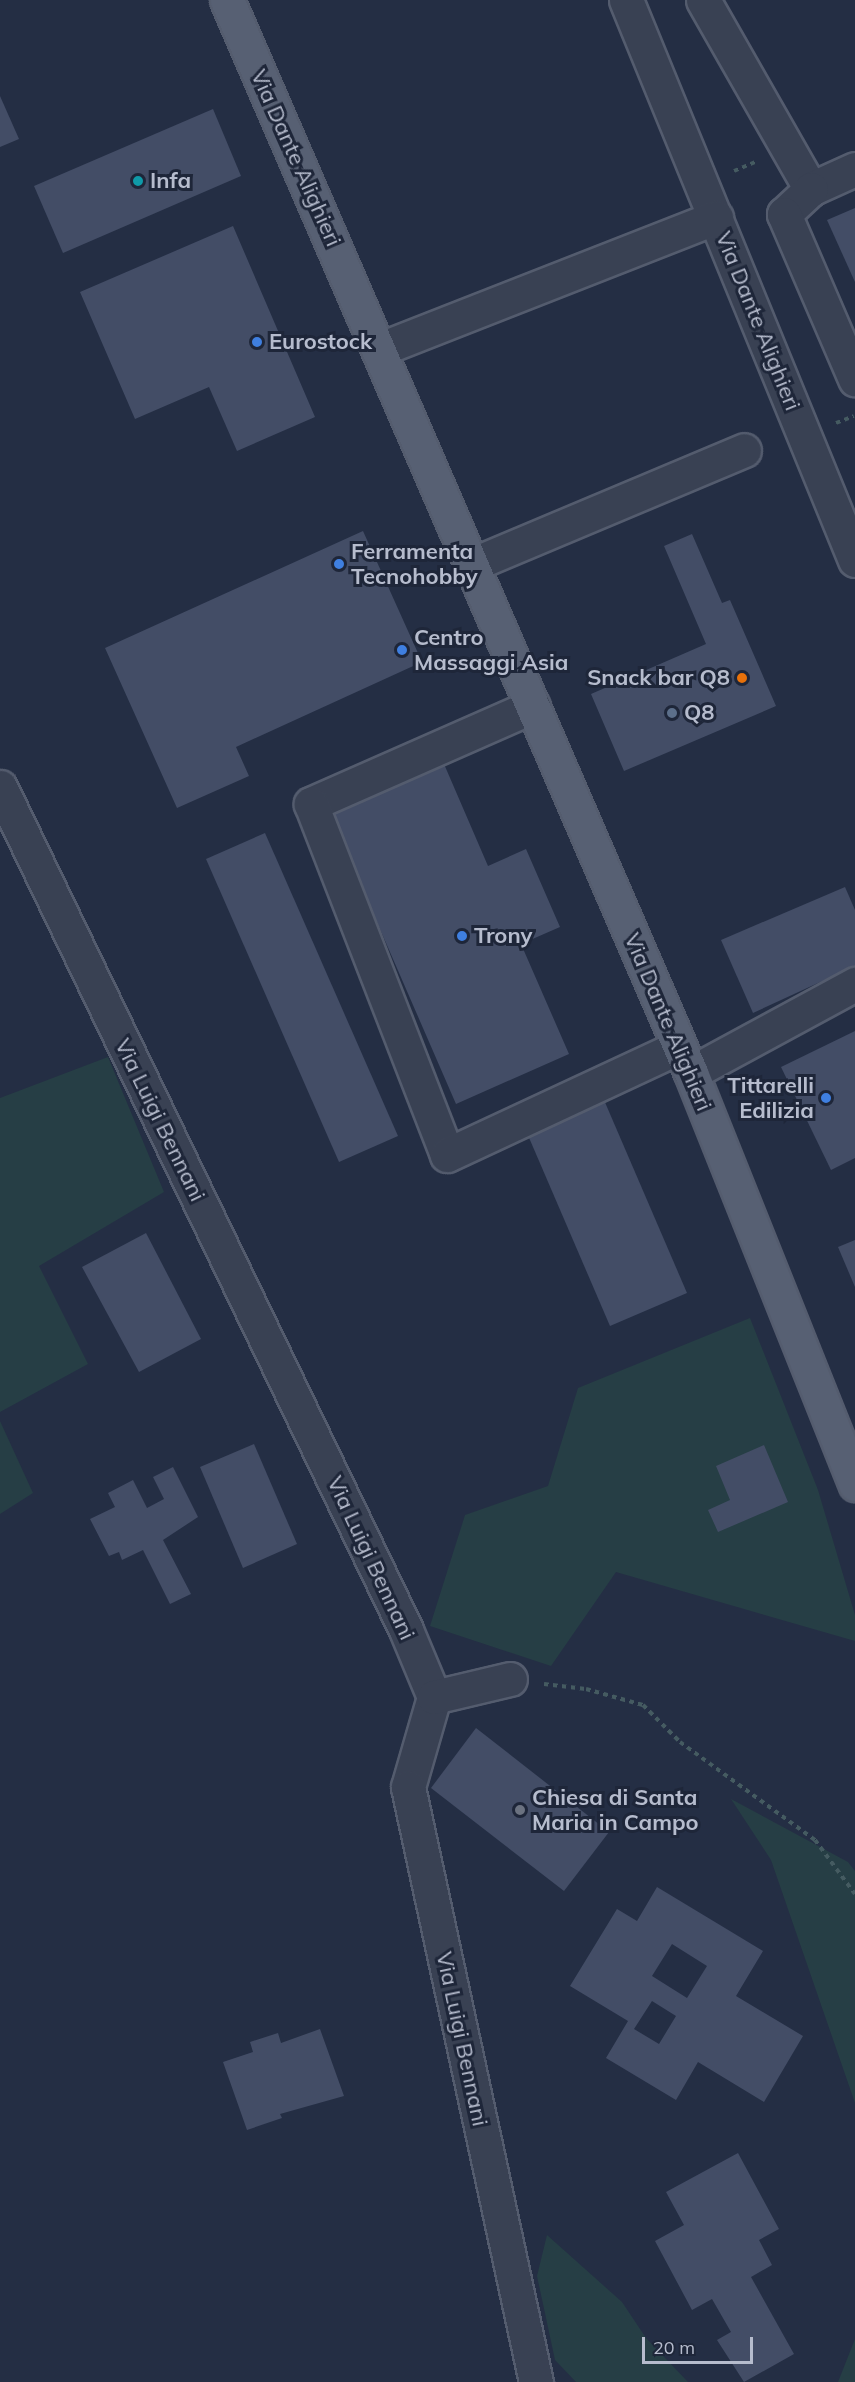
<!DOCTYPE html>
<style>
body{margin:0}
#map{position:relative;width:855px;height:2382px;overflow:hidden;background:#242e44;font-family:Mulish,sans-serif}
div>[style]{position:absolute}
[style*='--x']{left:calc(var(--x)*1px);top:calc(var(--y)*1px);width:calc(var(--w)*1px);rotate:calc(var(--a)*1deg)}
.green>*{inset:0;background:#263e45}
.building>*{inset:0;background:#434d66}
.path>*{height:4px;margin-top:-2px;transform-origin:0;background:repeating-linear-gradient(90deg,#455b61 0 4.5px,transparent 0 9px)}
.roads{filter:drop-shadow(2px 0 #545c6e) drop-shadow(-2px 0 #545c6e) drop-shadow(0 2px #545c6e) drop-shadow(0 -2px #545c6e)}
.minor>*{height:33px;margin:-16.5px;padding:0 16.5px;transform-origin:16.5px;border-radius:16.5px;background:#394153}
.major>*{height:33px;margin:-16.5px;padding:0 16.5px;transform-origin:16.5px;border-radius:16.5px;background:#576073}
.dots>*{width:16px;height:16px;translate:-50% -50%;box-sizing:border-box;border:3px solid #1e2639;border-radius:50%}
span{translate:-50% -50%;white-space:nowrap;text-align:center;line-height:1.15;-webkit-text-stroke:6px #1e2639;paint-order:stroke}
.street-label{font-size:22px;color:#b6bccd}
.poi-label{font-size:22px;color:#b6bccd;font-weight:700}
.left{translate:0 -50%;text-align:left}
.right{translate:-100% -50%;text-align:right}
.scale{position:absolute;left:642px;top:2337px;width:111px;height:27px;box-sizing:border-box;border:3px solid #b6bccd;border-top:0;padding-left:8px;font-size:18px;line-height:21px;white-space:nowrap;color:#b6bccd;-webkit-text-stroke:4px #1e2639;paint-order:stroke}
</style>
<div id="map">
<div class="green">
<i style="clip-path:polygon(108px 1057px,164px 1192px,39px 1266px,88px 1364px,0 1412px,0 1098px)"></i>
<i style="clip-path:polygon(750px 1318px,818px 1490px,855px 1615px,855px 1641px,616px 1572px,551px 1666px,430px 1626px,465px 1515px,548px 1486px,578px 1388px)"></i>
<i style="clip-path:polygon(0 1421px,33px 1493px,0 1514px)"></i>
<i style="clip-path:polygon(731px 1799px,848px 1862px,855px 1871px,855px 2103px,771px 1860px)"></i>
<i style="clip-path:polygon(547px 2235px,622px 2302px,646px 2338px,688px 2382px,576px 2382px,555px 2360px,537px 2276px)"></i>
<i style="clip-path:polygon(855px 2339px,855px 2382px,838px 2382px)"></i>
</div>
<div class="building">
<i style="clip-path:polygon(0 96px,19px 139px,0 147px)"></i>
<i style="clip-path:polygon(213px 109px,241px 176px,63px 253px,34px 186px)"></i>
<i style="clip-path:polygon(855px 208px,855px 282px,827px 220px)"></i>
<i style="clip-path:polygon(233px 226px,315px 417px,237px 451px,209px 387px,135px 419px,80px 292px)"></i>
<i style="clip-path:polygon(363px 531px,422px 662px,236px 747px,249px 776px,177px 808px,105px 648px)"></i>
<i style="clip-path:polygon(692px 534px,722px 603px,730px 600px,776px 706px,624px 771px,591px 694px,706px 644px,664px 546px)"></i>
<i style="clip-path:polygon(444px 764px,488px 866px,526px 849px,560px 927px,521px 944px,569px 1054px,456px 1104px,330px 814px)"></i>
<i style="clip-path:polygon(265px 833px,398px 1136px,339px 1162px,206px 859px)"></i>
<i style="clip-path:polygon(845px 887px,855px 910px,855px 966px,753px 1013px,721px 940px)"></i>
<i style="clip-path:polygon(855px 1031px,855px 1158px,831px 1170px,781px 1067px)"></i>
<i style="clip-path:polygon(604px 1100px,687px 1293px,610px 1326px,527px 1133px)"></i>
<i style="clip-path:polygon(146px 1233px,201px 1339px,139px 1372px,82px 1267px)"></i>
<i style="clip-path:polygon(855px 1240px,855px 1287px,838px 1247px)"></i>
<i style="clip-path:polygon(254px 1444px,297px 1544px,243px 1568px,200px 1467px)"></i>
<i style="clip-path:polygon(764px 1445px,788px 1502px,718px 1532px,708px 1510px,730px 1500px,716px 1466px)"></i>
<i style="clip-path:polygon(173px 1467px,198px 1517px,163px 1540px,191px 1594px,170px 1604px,143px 1550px,122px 1560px,119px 1552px,109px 1556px,90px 1519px,115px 1507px,108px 1493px,133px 1480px,147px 1508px,164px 1499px,153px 1477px)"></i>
<i style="clip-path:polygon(476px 1728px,609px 1832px,564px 1891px,431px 1788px)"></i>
<i style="clip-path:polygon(evenodd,657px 1887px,763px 1951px,736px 1996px,803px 2036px,764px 2102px,698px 2062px,676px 2100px,606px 2058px,628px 2021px,570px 1986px,617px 1909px,637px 1921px,657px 1887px,672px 1944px,707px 1966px,687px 1998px,652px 1976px,672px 1944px,657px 1887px,652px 2001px,676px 2016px,659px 2044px,634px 2029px,652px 2001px)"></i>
<i style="clip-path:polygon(320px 2029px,344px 2096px,280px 2114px,282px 2118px,247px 2130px,223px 2062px,253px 2052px,250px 2042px,278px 2033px,281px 2043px)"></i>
<i style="clip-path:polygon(738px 2153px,779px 2229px,759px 2240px,772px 2265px,751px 2277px,794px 2354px,744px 2382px,717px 2340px,731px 2332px,712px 2299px,692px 2310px,655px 2241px,684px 2225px,666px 2192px)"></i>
</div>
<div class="path">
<i style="--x:734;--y:171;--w:23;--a:-23"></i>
<i style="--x:836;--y:423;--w:19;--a:-21"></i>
<i style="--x:544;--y:1684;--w:42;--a:6.8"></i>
<i style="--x:586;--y:1689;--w:59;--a:15.7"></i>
<i style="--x:643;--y:1705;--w:52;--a:45"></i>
<i style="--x:680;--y:1742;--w:167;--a:36"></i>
<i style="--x:815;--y:1840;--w:67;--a:53.5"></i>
</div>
<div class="roads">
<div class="minor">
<i style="--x:626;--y:0;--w:605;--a:67.76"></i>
<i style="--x:703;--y:0;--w:218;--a:60.3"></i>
<i style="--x:855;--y:169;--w:48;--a:155.6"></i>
<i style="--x:811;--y:189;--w:37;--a:137"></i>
<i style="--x:784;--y:214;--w:180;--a:66.7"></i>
<i style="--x:380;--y:349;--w:361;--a:-21.4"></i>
<i style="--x:471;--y:565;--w:296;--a:-22.8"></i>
<i style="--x:533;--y:706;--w:243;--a:156.2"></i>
<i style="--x:311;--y:804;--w:376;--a:68.8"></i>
<i style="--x:447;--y:1155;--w:256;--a:-25"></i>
<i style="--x:0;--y:787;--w:936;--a:64.28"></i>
<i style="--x:406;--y:1630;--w:73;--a:67.3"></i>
<i style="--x:434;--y:1697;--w:94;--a:106.1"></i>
<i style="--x:408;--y:1787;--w:609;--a:77.86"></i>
<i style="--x:691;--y:1073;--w:187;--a:-28.5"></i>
<i style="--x:434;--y:1697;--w:78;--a:-13.3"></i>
</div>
<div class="major">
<i style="--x:227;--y:0;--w:1169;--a:66.61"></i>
<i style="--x:691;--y:1073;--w:443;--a:68.2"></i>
</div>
</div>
<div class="dots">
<i style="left:138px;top:181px;background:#0f9aa8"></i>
<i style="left:257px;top:342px;background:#3f7fe0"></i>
<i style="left:339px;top:564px;background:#3f7fe0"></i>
<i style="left:402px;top:650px;background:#3f7fe0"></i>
<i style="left:742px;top:678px;background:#e8710a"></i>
<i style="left:672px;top:713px;background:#5c6f8a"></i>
<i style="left:462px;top:936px;background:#3f7fe0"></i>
<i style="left:826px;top:1098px;background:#3f7fe0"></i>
<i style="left:520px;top:1810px;background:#6b7280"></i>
</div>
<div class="street-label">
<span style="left:296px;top:158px;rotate:66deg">Via Dante Alighieri</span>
<span style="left:758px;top:321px;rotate:68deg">Via Dante Alighieri</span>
<span style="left:668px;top:1022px;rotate:67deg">Via Dante Alighieri</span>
<span style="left:160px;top:1120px;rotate:64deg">Via Luigi Bennani</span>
<span style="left:371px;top:1558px;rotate:65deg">Via Luigi Bennani</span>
<span style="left:462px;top:2039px;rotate:78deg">Via Luigi Bennani</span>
</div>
<div class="poi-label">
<span class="left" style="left:150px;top:181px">Infa</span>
<span class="left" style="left:269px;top:342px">Eurostock</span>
<span class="left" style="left:351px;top:564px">Ferramenta<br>Tecnohobby</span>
<span class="left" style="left:414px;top:650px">Centro<br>Massaggi Asia</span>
<span class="right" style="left:730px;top:678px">Snack bar Q8</span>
<span class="left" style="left:684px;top:713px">Q8</span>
<span class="left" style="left:474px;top:936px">Trony</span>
<span class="right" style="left:814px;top:1098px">Tittarelli<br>Edilizia</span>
<span class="left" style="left:532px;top:1810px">Chiesa di Santa<br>Maria in Campo</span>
</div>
<div class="scale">20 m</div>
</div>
